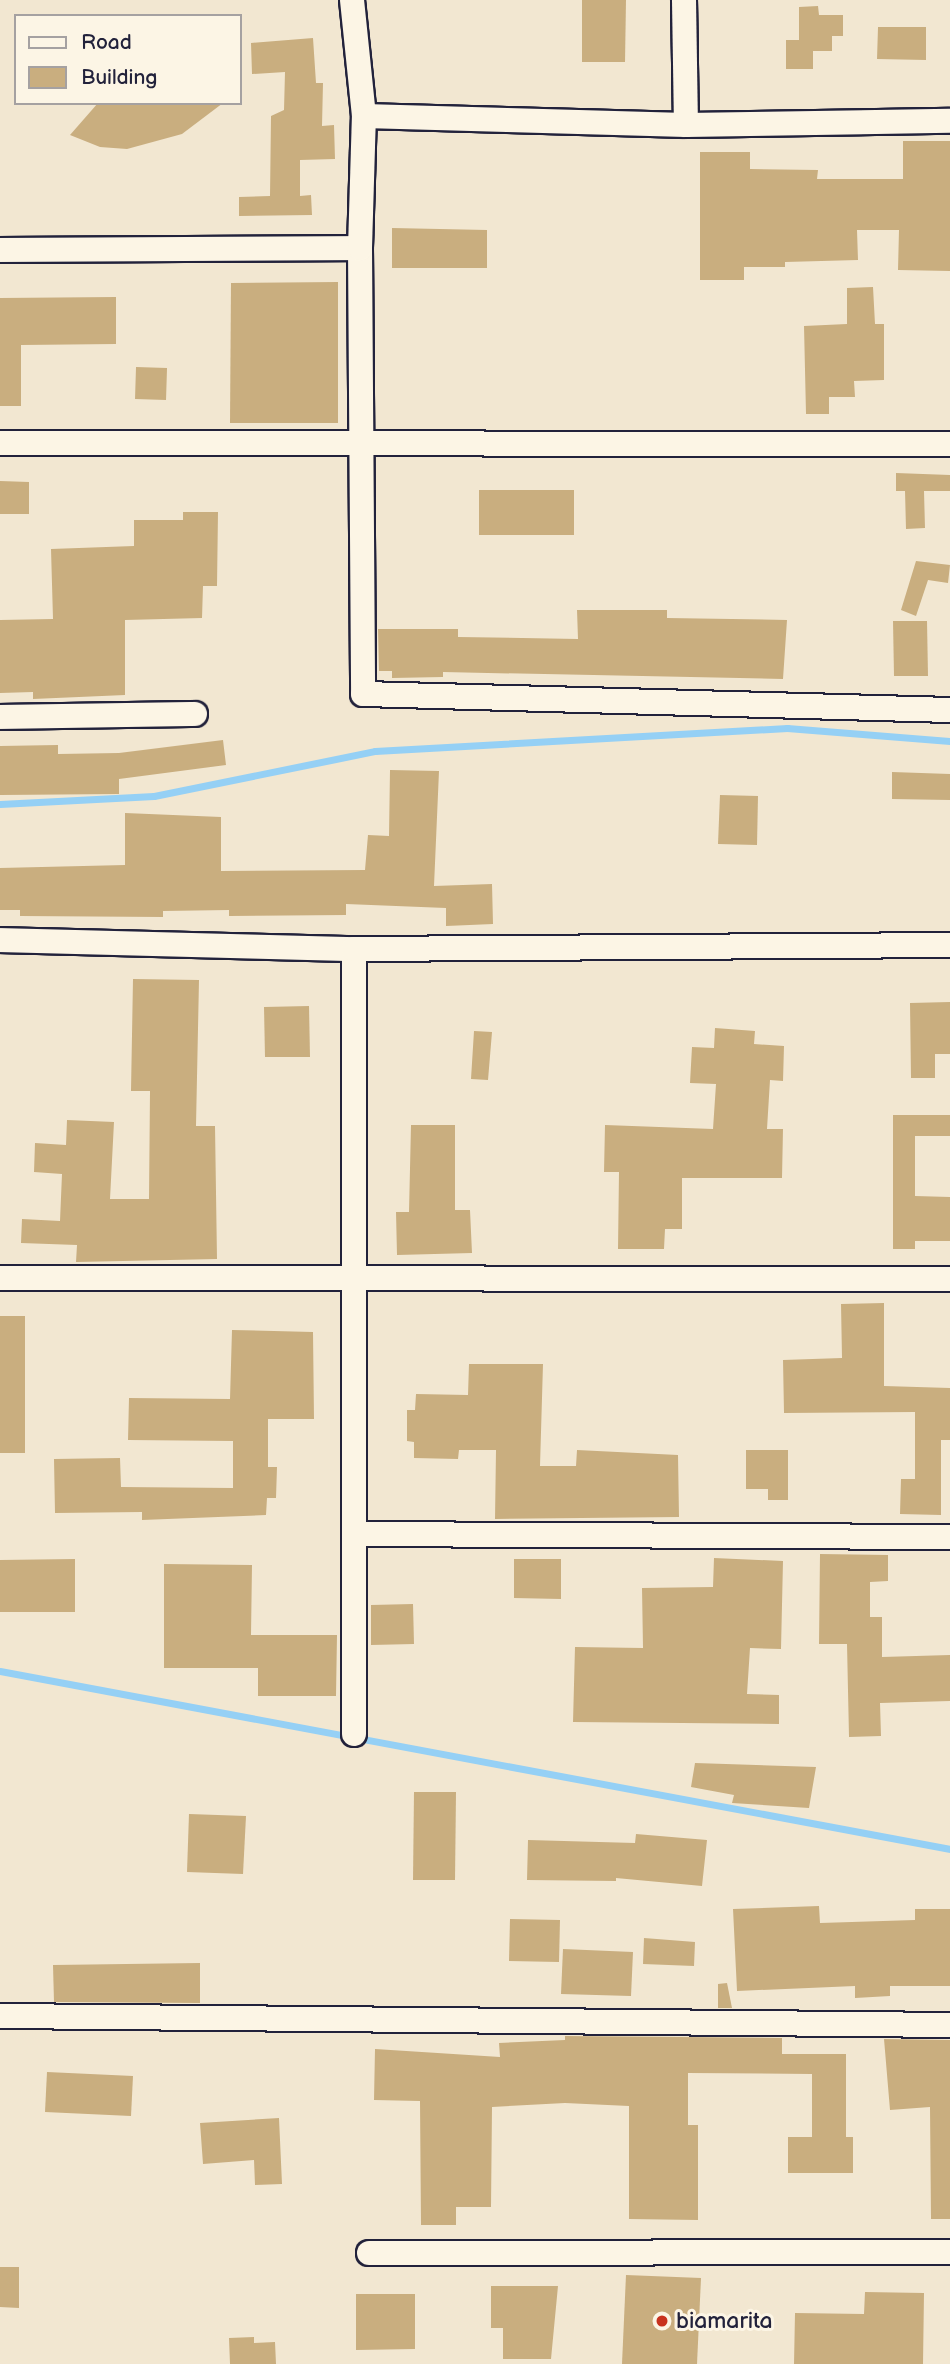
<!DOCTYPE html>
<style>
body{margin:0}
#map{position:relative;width:950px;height:2364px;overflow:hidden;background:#f2e7d1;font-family:"Balsamiq Sans",sans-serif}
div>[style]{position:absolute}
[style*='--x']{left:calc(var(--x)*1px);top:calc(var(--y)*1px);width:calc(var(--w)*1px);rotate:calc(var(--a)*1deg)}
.stream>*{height:7px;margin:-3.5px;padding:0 3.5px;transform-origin:3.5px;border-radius:3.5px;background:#95d0f5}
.building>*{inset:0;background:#c9ae7f}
.roads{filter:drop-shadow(2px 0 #22223b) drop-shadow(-2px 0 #22223b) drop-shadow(0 2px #22223b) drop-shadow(0 -2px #22223b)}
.minor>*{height:24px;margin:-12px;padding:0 12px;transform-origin:12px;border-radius:12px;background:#fcf5e5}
.dots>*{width:19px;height:19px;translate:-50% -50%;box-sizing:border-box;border:4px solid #fcf5e5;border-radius:50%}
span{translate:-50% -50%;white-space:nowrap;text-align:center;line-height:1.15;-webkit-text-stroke:6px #fcf5e5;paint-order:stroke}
.poi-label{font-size:23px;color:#22223b}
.left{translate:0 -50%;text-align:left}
.legend{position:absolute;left:14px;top:14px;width:228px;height:91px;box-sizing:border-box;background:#fcf5e5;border:2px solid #a5a1a1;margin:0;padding:9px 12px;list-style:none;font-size:21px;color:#22223b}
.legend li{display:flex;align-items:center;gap:14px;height:35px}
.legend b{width:35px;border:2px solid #a5a1a1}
</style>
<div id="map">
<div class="stream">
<i style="--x:0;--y:804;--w:154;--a:-3"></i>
<i style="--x:154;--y:796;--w:226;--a:-11.5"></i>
<i style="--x:375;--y:751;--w:413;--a:-3.2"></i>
<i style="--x:787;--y:728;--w:164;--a:4.6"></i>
<i style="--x:0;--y:1671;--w:967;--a:10.61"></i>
</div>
<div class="building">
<i style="clip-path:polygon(582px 0,626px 0,625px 62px,582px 62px)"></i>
<i style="clip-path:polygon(818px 6px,819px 15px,843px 15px,843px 36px,832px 36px,832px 51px,813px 51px,813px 69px,786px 69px,786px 40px,799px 40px,799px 7px)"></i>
<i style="clip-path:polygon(878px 27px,926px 27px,926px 60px,877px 59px)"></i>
<i style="clip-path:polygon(313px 38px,316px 83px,323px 83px,322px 126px,334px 125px,335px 159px,300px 160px,300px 196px,311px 195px,312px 215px,239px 216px,239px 197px,270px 196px,271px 116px,284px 110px,285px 72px,252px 74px,251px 43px)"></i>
<i style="clip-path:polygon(98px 103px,223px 103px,182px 134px,127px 149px,100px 147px,70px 135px)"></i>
<i style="clip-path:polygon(903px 141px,950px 141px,950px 271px,898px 270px,899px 230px,857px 230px,858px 260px,785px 262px,785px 267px,744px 267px,744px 280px,700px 280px,700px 152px,750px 152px,750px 169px,818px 170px,817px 179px,903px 179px)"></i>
<i style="clip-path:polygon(392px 228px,487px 230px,487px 268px,392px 268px)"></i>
<i style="clip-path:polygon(338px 282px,338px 423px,230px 423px,231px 283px)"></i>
<i style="clip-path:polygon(873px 287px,875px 324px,884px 324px,884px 380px,854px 381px,855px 397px,829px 397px,829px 414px,806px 414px,804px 326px,847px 324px,847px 288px)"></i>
<i style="clip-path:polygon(116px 297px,116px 344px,21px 345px,21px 406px,0 406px,0 298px)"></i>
<i style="clip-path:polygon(136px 367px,167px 368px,166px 400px,135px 399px)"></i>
<i style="clip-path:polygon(896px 473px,950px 475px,950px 491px,924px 491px,925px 528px,906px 529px,905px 491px,896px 491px)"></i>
<i style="clip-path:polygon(0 481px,29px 482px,29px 514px,0 514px)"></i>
<i style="clip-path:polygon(479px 490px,574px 490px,574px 535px,479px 535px)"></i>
<i style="clip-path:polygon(183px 512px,218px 512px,217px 586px,203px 586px,202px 618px,125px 620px,125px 695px,33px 699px,33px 692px,0 693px,0 620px,53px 619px,51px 549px,134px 546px,134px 520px,183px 520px)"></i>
<i style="clip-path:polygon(916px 561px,950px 565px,948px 583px,928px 580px,916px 616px,901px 610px)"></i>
<i style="clip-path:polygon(577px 610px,667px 610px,667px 618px,787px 620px,783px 679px,443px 672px,443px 677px,392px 678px,392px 671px,379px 671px,378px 629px,458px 629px,458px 637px,578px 639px)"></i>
<i style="clip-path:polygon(893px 621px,927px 621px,928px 676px,894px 676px)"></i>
<i style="clip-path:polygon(223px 740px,226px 765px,119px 779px,119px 794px,0 795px,0 746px,58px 745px,58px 754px,119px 753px)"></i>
<i style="clip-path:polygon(390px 770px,439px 771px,434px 886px,492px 884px,493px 924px,446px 926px,446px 908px,346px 904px,346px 915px,229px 916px,229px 910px,163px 911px,163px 917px,20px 916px,20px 910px,0 910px,0 868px,125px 865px,125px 813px,221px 817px,221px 871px,365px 870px,368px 835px,389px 836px)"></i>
<i style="clip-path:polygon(892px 772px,950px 774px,950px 800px,892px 799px)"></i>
<i style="clip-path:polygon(720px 795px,758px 796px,757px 845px,718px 844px)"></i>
<i style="clip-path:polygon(133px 979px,199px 980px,196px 1126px,215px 1126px,217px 1259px,76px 1262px,77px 1245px,21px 1243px,22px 1219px,60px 1221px,62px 1174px,34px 1172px,35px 1143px,66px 1145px,67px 1120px,114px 1122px,110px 1199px,149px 1199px,150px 1091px,131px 1091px)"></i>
<i style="clip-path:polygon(950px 1002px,950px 1054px,935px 1054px,935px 1078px,911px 1078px,910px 1003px)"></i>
<i style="clip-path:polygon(309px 1006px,310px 1057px,265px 1057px,264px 1007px)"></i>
<i style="clip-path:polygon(715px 1028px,755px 1031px,754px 1044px,784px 1046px,783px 1081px,770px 1080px,767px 1129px,783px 1129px,782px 1178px,682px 1178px,682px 1229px,665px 1229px,664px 1249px,618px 1249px,619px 1172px,604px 1172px,605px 1125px,713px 1129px,716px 1084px,690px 1083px,692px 1047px,714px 1048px)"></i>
<i style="clip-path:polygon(474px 1031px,492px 1032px,488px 1080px,471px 1079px)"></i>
<i style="clip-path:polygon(893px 1115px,950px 1115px,950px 1136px,915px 1136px,915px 1196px,950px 1197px,950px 1241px,915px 1241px,915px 1249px,893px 1249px)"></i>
<i style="clip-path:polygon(411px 1125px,455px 1125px,455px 1210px,470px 1210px,472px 1253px,397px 1255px,396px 1212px,409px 1212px)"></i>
<i style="clip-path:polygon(884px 1303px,884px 1386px,950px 1388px,950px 1440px,941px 1440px,941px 1515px,900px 1514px,901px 1479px,915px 1479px,915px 1412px,784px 1413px,783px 1360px,842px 1358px,841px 1304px)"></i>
<i style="clip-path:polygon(0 1316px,25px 1316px,25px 1453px,0 1453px)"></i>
<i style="clip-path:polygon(232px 1330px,313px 1332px,314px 1419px,268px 1419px,268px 1467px,277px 1467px,276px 1498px,267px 1498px,266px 1515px,142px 1520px,142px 1512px,55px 1513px,54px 1459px,120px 1458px,121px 1487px,233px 1488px,233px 1441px,128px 1440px,129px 1398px,230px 1399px)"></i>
<i style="clip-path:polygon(469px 1364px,543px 1364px,540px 1466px,576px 1466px,577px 1450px,678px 1455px,679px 1517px,495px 1519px,496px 1450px,459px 1450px,458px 1459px,414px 1458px,414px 1442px,407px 1441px,407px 1410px,415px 1410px,416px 1394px,468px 1395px)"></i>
<i style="clip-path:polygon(746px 1450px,788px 1450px,788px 1500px,768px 1500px,768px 1489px,746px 1489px)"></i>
<i style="clip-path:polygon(820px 1554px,888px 1555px,888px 1581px,870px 1582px,870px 1617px,882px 1617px,882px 1657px,950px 1655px,950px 1701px,880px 1703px,881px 1736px,849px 1737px,847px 1644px,819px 1644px)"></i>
<i style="clip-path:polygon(714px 1558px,783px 1561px,781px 1649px,750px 1648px,747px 1694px,779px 1695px,779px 1724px,573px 1722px,575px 1647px,643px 1648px,642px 1588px,713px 1587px)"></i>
<i style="clip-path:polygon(75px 1559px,75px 1612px,0 1612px,0 1560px)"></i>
<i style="clip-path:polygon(514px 1559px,561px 1559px,561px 1599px,514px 1598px)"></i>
<i style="clip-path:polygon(164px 1564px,252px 1565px,251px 1635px,337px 1635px,336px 1696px,258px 1696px,258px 1668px,164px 1668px)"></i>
<i style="clip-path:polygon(413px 1604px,414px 1644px,371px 1645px,371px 1605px)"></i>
<i style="clip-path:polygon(695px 1763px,816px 1767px,809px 1808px,732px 1803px,734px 1795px,691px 1787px)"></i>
<i style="clip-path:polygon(414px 1792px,456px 1792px,455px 1880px,413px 1880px)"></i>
<i style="clip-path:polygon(189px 1814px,246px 1816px,243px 1874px,187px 1872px)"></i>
<i style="clip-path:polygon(636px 1834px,707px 1840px,702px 1886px,616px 1878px,616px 1881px,527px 1880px,528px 1840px,635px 1843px)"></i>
<i style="clip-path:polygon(819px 1906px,820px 1923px,915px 1920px,915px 1909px,950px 1909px,950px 1986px,890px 1986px,890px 1996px,855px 1998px,855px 1986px,737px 1991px,733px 1909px)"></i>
<i style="clip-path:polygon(510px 1919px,560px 1920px,559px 1962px,509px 1961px)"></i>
<i style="clip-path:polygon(644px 1938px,695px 1942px,694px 1966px,643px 1964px)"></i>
<i style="clip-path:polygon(563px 1949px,633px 1952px,631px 1996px,561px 1994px)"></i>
<i style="clip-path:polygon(200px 1963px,200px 2003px,54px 2002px,53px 1965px)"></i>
<i style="clip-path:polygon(727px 1983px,732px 2008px,718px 2008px,718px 1984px)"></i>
<i style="clip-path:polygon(565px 2036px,782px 2038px,782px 2054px,846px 2054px,846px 2137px,853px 2137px,853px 2173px,788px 2173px,788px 2137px,812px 2137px,812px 2074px,688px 2073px,688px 2125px,698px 2125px,698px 2220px,629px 2219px,629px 2106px,565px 2103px,492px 2107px,491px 2207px,456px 2207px,456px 2225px,421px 2225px,420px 2101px,374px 2100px,375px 2049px,500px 2057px,499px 2043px,565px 2040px)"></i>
<i style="clip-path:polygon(884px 2039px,950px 2040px,950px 2219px,931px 2219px,930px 2107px,890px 2110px)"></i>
<i style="clip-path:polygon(47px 2072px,133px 2076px,131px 2116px,45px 2112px)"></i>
<i style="clip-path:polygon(279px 2118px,282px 2184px,255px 2185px,254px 2160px,203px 2164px,200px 2123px)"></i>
<i style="clip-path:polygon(0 2267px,19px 2267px,19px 2308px,0 2307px)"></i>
<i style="clip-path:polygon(626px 2275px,701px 2278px,697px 2364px,622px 2364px)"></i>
<i style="clip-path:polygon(491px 2286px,558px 2286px,551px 2359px,503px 2359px,503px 2328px,491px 2328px)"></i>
<i style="clip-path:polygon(865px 2292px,924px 2293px,923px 2364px,794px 2364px,795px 2313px,864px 2314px)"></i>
<i style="clip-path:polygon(356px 2294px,415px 2294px,415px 2349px,356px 2350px)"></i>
<i style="clip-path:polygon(254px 2337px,254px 2343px,275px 2342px,276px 2364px,230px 2364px,229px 2338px)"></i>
</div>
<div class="roads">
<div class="minor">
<i style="--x:352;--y:0;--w:117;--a:84.1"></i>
<i style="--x:684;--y:0;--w:125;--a:89.1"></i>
<i style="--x:360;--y:248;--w:446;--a:89.6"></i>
<i style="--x:363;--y:694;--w:587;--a:1.56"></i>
<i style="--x:0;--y:250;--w:360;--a:-0.3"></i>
<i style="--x:360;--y:248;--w:132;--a:-88.3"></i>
<i style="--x:364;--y:116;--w:322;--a:1.6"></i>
<i style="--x:686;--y:125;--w:264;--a:-0.9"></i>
<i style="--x:0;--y:443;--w:950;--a:0.06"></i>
<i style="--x:0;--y:717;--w:195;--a:-0.9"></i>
<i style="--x:0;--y:940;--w:354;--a:1.5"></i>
<i style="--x:354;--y:949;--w:785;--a:90"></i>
<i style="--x:354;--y:949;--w:596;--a:-0.38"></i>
<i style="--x:0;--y:1278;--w:950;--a:0.06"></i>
<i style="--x:354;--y:1534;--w:596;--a:0.29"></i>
<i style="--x:0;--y:2016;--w:950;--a:0.54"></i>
<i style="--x:369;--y:2253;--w:581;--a:-0.1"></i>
</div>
</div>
<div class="dots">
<i style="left:662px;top:2321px;background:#c8321e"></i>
</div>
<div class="poi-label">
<span class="left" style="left:676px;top:2321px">biamarita</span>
</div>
<ul class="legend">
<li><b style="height:9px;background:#fcf5e5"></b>Road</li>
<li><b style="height:19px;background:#c9ae7f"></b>Building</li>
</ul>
</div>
